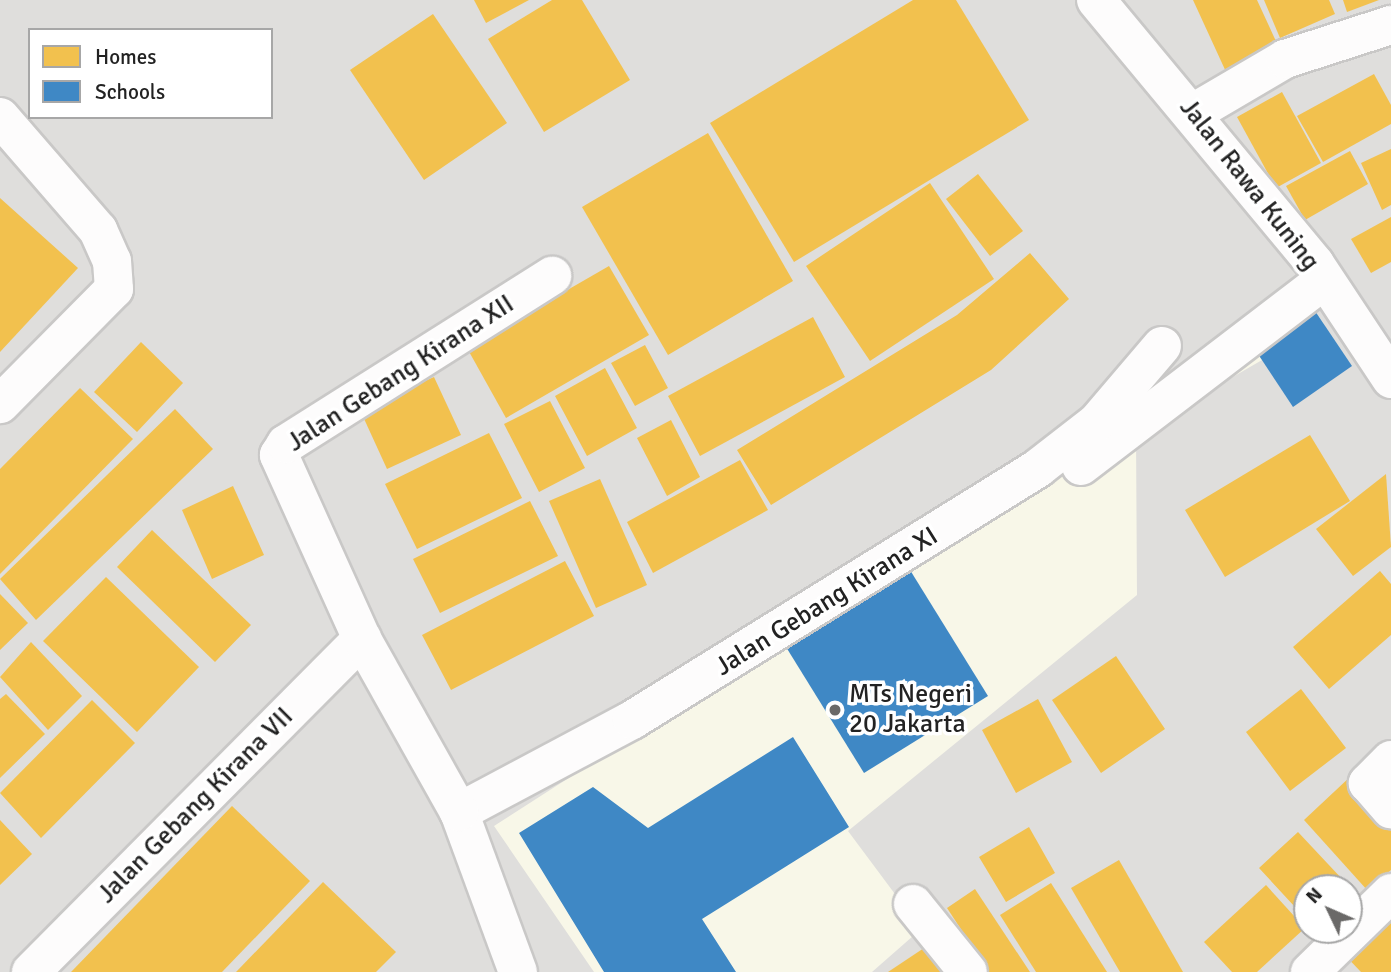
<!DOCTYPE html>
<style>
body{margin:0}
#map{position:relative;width:1391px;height:972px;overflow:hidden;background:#f0eeeb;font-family:Signika,sans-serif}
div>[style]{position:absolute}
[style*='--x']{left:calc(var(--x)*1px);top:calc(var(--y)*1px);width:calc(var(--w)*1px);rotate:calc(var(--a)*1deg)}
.residential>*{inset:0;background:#dfdedc}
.education>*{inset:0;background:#f8f7e8}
.homes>*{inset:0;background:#f2c14e}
.schools>*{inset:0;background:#3f88c5}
.roads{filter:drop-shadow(2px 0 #c9c8c7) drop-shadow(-2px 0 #c9c8c7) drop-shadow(0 2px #c9c8c7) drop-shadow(0 -2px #c9c8c7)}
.minor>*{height:38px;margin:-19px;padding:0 19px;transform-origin:19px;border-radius:19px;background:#fdfcfc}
.dots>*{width:19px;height:19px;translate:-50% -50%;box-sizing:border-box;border:4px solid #fff;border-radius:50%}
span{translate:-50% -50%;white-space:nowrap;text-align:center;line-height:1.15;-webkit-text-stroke:7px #fff;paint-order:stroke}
.street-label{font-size:26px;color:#222}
.poi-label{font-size:26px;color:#222}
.left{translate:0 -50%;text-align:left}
.legend{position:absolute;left:28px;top:28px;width:245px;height:91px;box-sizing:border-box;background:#fff;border:2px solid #a7a7a7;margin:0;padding:9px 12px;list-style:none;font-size:21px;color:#222}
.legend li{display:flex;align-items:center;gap:14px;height:35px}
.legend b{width:35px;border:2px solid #a7a7a7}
.north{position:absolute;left:1293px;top:874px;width:70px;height:70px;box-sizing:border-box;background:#fff;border:2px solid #a7a7a7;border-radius:50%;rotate:314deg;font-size:19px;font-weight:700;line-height:28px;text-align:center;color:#222}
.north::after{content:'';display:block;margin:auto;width:24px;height:32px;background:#6a6968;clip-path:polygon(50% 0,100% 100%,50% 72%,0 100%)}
</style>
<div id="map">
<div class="residential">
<i style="clip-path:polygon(evenodd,0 0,1391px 0,1391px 972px,0 972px,0 0,30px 30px,271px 30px,271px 117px,30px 117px,30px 30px,0 0,1307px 888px,1349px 888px,1349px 930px,1307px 930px,1307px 888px)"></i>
</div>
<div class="education">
<i style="clip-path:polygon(1309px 302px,1324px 324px,1136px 433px,1137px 595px,848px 831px,921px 929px,872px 972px,594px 972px,494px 826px)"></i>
</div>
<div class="homes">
<i style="clip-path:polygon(474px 0,529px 0,486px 23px)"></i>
<i style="clip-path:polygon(552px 0,582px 0,630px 80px,544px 132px,488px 39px)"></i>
<i style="clip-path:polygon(913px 0,956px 0,1029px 120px,794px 262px,710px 123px)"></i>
<i style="clip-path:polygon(1193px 0,1257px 0,1280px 50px,1227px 74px)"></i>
<i style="clip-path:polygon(1264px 0,1329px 0,1335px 14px,1280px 38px)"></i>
<i style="clip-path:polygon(1343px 0,1379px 0,1347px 12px)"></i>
<i style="clip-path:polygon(433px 14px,507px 123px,424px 180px,350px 70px)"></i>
<i style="clip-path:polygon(1374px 74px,1391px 105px,1391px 124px,1323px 162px,1297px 116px)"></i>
<i style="clip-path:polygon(1282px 92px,1321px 163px,1276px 188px,1237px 117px)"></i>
<i style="clip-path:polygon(708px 133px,793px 281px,668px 355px,582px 207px)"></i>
<i style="clip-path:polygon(1391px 149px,1391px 205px,1382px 210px,1361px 163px)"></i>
<i style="clip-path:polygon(1350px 151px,1368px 184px,1305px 220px,1286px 186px)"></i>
<i style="clip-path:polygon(978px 174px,1023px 231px,990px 256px,946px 199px)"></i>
<i style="clip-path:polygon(930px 183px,994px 279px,870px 361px,806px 266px)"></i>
<i style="clip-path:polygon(0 198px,78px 268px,0 352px)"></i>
<i style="clip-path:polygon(1391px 217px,1391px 262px,1371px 273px,1351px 239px)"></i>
<i style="clip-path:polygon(1030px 253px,1069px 299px,991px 370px,771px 505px,737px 450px,957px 315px)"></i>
<i style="clip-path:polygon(609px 266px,649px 335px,506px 418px,467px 348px)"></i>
<i style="clip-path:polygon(813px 317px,845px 377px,700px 456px,668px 396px)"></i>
<i style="clip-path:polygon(141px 342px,183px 383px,137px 432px,94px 392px)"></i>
<i style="clip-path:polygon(645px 345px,668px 388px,635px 406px,611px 363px)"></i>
<i style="clip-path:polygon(605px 368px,637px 428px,587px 456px,555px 396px)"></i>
<i style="clip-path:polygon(434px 377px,461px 435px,387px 469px,360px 410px)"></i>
<i style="clip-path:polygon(80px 388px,133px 439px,0 574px,0 469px)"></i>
<i style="clip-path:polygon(550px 401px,585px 468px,539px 492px,504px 424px)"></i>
<i style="clip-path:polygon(175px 409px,213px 449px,36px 620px,0 579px)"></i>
<i style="clip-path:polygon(671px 420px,700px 477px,667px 496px,637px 438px)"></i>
<i style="clip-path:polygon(489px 433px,522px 498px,417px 549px,385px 484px)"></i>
<i style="clip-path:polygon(1310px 435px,1350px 501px,1225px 577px,1185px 510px)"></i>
<i style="clip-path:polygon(740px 460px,768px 510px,653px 573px,627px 522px)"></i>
<i style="clip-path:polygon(1386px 474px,1391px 547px,1353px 576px,1316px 529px)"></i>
<i style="clip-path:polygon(600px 479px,647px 585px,596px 608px,549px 501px)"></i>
<i style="clip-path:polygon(233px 486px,264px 555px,212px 579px,182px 510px)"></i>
<i style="clip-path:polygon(530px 501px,558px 556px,440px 613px,413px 559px)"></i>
<i style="clip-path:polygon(152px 530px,251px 625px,215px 662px,117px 567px)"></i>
<i style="clip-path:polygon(565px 561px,594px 616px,451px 690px,422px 635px)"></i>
<i style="clip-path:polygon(1380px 571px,1391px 584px,1391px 635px,1329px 689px,1293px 647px)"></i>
<i style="clip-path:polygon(106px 577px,199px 667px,137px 732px,43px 641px)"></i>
<i style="clip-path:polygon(0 594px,28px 623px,0 650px)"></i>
<i style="clip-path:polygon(31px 642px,82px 696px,48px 730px,0 677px)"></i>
<i style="clip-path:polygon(1116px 656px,1165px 729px,1101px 773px,1052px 700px)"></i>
<i style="clip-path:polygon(1301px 689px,1346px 748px,1290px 791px,1246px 732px)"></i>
<i style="clip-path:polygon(6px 694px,45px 734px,0 778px,0 699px)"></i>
<i style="clip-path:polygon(1038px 699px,1072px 762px,1016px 793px,982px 730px)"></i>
<i style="clip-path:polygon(92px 700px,135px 743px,41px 838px,0 793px)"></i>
<i style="clip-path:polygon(1351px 776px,1391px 820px,1391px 870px,1368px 891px,1304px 820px)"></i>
<i style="clip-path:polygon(232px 806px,310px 881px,222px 972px,71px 972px)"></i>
<i style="clip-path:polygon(0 820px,32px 854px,0 885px)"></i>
<i style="clip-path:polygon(1029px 827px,1055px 873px,1006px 902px,979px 857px)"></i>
<i style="clip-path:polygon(1298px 832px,1358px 896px,1349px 904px,1349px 888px,1307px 888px,1307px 920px,1259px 868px)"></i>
<i style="clip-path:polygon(1119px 860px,1183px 972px,1120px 972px,1071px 888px)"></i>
<i style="clip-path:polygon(323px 882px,396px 952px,376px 972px,236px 972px)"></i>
<i style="clip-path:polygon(1051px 883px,1107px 972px,1036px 972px,1000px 915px)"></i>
<i style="clip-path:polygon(1266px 885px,1305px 928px,1257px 972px,1232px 972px,1204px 942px)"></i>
<i style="clip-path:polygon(975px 889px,1030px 972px,989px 972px,947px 908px)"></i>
<i style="clip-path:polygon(1391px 911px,1391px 972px,1361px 972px,1339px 949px)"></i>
<i style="clip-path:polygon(927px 946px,945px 972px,888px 972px)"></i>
</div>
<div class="schools">
<i style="clip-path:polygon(1309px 302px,1352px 366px,1293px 407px,1250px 342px)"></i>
<i style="clip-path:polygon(910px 570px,988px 696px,864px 773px,786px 647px)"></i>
<i style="clip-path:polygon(793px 737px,849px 827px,702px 919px,736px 972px,604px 972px,519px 833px,593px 787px,648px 828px)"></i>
</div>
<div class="roads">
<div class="minor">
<i style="--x:1096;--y:0;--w:343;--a:50.3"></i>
<i style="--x:1315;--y:264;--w:138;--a:56.5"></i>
<i style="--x:1193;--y:113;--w:107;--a:-30.4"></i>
<i style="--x:1285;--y:59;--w:111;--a:-17.8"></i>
<i style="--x:0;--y:117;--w:150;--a:49.1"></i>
<i style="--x:98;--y:230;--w:34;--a:66"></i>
<i style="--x:112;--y:261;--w:28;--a:86"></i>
<i style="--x:114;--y:289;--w:162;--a:134.7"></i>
<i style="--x:1081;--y:466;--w:306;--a:-37.4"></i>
<i style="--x:1391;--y:760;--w:33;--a:135"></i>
<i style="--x:1368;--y:783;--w:35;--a:49"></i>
<i style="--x:459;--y:812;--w:196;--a:-28"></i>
<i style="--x:632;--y:720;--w:478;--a:-31.8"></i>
<i style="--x:1038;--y:468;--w:75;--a:-37.9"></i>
<i style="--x:1097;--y:422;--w:100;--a:-49.5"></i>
<i style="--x:913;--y:904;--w:87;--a:51"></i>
<i style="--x:31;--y:972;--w:470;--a:-45.2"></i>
<i style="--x:518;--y:972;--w:171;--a:-110.2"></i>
<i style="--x:459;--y:812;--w:198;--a:-119.3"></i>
<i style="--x:362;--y:639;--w:202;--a:-114.3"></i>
<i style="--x:279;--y:455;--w:13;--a:-58"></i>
<i style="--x:286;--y:444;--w:315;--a:-32.3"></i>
<i style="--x:1310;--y:972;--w:113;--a:-44.3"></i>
</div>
</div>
<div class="dots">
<i style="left:835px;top:710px;background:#6a6968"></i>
</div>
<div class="street-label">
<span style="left:1249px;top:185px;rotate:52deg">Jalan Rawa Kuning</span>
<span style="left:401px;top:374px;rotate:-33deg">Jalan Gebang Kirana XII</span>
<span style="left:827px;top:602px;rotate:-32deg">Jalan Gebang Kirana XI</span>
<span style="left:196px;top:806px;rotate:-45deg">Jalan Gebang Kirana VII</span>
</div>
<div class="poi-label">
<span class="left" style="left:849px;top:710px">MTs Negeri<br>20 Jakarta</span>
</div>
<ul class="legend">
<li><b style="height:19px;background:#f2c14e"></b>Homes</li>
<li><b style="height:19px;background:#3f88c5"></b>Schools</li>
</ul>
<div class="north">N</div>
</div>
